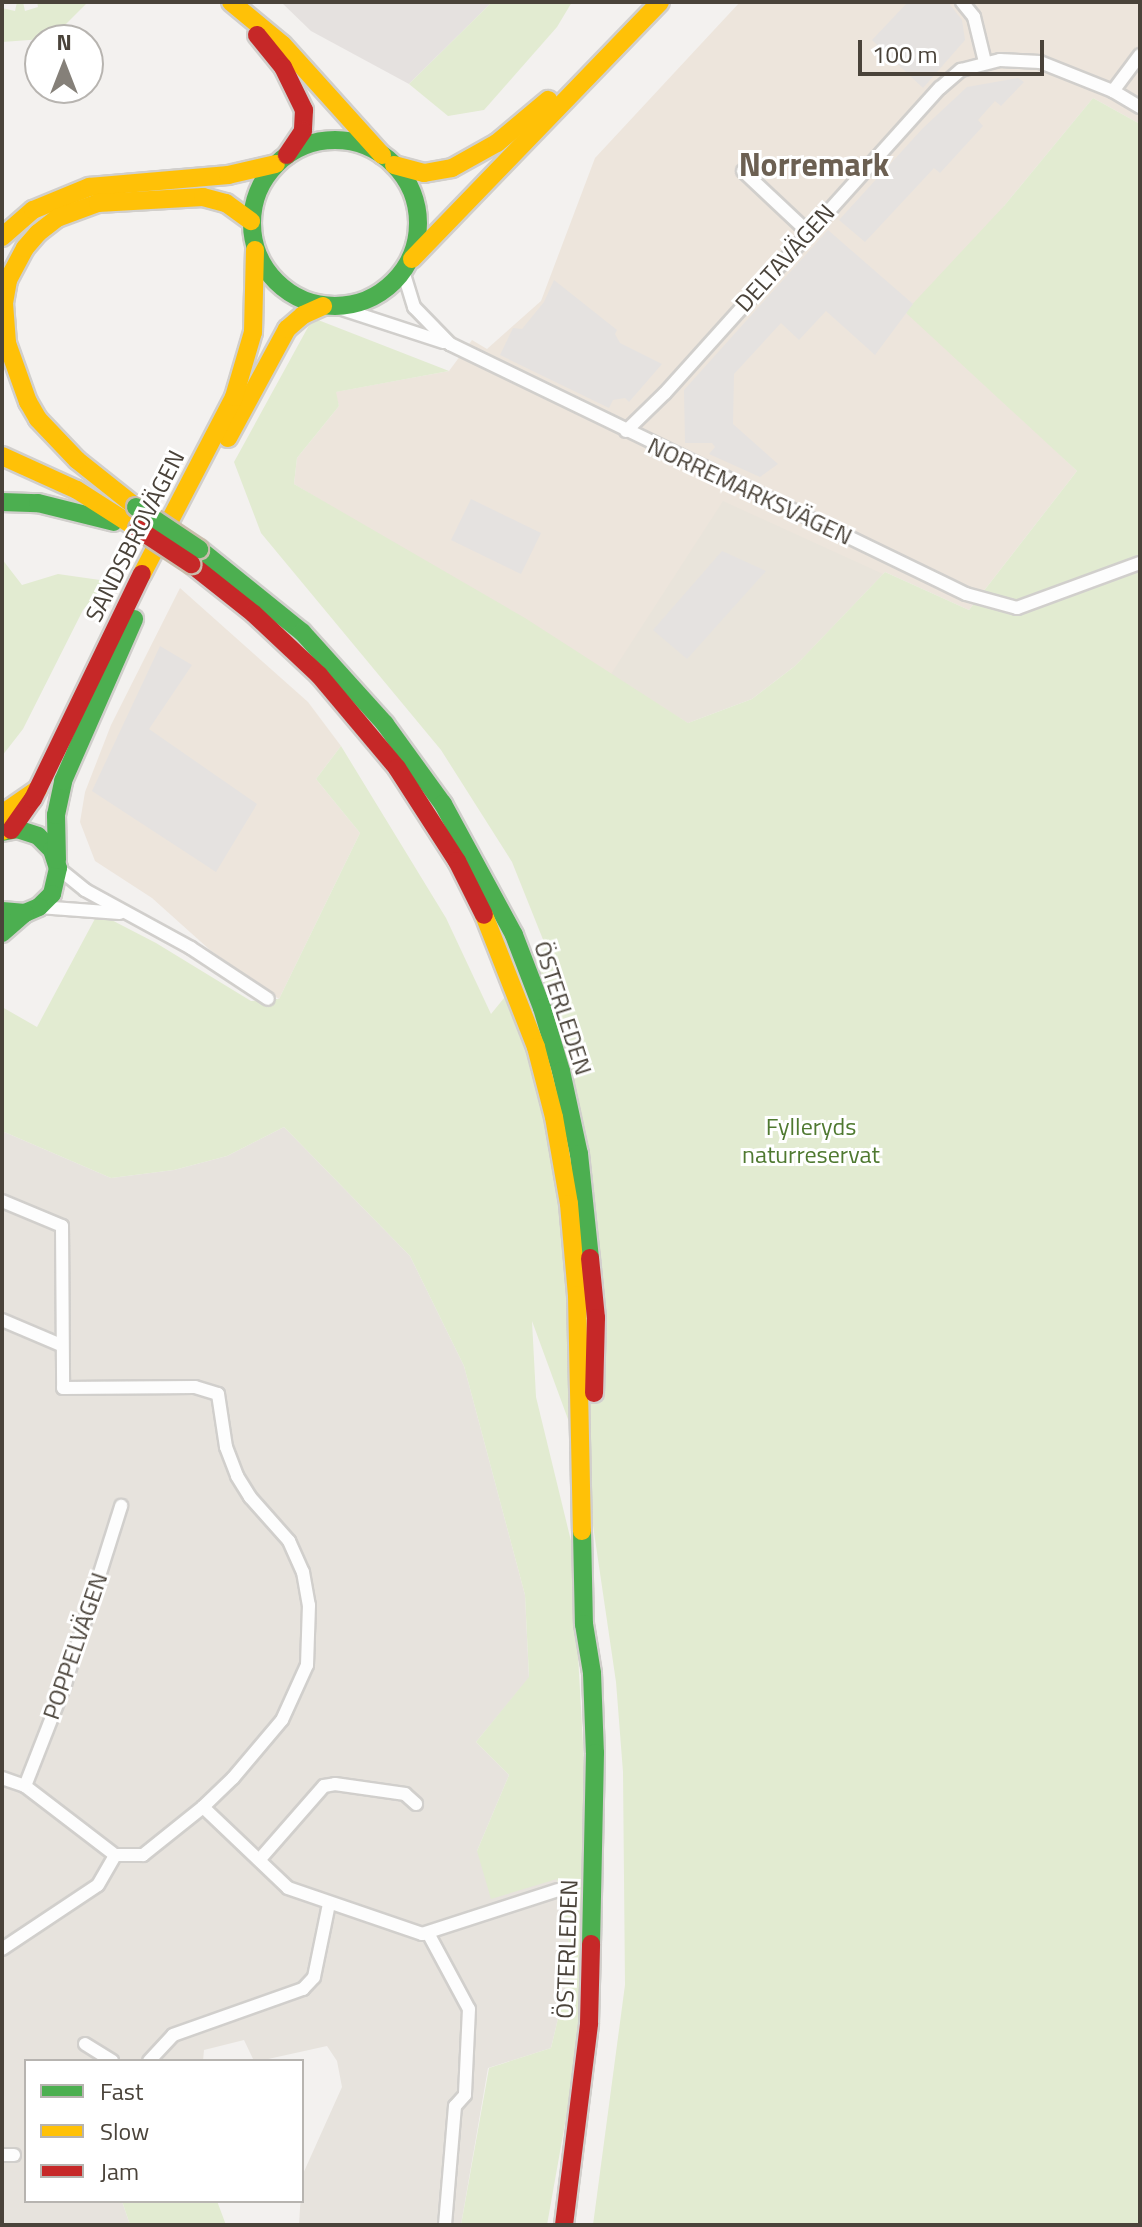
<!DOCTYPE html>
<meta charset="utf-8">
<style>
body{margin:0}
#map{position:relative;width:1142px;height:2227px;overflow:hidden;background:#f3f1ef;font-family:"Titillium Web",sans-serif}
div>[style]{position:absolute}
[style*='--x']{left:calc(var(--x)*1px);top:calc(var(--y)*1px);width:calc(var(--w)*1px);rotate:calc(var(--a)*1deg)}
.residential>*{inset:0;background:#e7e3dd}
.commercial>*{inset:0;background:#ede5dc}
.industrial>*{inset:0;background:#e5e1df}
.education>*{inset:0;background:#e9e4db}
.green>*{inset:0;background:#e2ebd1}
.parking>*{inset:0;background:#e5e2e0}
.roads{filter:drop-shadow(2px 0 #d1cfcc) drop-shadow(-2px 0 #d1cfcc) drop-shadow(0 2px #d1cfcc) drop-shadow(0 -2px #d1cfcc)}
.street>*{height:12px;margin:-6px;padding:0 6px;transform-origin:6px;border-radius:6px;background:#fdfdfd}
.fast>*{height:18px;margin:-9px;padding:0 9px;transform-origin:9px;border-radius:9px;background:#4caf50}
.fast>.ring{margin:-9px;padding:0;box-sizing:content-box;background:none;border:18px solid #4caf50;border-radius:50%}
.slow>*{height:18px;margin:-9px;padding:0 9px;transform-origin:9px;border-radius:9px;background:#ffc107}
.jam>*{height:18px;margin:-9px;padding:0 9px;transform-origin:9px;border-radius:9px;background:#c62828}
.bridges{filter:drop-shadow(2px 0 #c9bdac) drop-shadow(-2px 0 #c9bdac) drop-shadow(0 2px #c9bdac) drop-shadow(0 -2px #c9bdac)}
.fast-bridge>*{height:18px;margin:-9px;padding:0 9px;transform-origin:9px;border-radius:9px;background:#4caf50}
.jam-bridge>*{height:18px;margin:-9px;padding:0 9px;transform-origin:9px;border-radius:9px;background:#c62828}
span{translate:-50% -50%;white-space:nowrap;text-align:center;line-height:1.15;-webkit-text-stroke:6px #fff;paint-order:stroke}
.street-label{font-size:24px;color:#4a433a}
.park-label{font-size:24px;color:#4f7930}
.district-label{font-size:32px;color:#6c6052;font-weight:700}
.frame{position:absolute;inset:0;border:4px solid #4a433a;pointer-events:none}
.legend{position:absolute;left:24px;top:2059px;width:280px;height:144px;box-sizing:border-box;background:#fff;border:2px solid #b7b4b0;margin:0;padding:10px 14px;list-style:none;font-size:24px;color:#4a433a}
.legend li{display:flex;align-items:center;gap:16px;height:40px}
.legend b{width:40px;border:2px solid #b7b4b0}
.north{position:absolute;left:24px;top:24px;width:80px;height:80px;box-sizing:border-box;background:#fff;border:2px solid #b7b4b0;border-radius:50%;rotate:0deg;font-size:22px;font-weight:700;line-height:32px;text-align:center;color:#4a433a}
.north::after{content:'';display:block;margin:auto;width:28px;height:36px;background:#858079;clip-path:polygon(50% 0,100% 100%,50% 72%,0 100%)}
.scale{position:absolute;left:858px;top:40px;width:186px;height:36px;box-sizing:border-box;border:4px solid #4a433a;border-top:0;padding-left:10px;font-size:24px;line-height:28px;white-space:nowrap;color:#4a433a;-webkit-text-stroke:6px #fff;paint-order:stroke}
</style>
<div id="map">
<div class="residential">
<i style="clip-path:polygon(284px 1127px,410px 1256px,464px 1366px,525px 1595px,529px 1678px,476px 1742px,509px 1775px,477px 1851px,557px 1878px,572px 1960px,551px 2048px,488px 2068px,461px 2225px,299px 2225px,302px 2176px,342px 2087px,337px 2061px,327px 2046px,259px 2061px,254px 2061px,244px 2040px,204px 2050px,203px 2061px,26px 2061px,26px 2201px,122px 2201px,130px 2225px,2px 2225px,2px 1131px,111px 1178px,174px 1170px,227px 1156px)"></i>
</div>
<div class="commercial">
<i style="clip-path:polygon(740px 2px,1140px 2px,1140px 124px,1093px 98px,1004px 206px,1037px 433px,1077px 471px,969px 610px,885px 572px,795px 666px,688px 723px,294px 484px,297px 458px,339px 406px,335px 392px,449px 371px,472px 340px,487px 349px,541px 301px,595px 158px)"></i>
<i style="clip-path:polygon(180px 588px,308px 702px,341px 746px,316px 779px,360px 833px,279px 999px,210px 950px,152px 898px,95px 861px,80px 822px,85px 792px,111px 725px)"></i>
</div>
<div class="industrial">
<i style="clip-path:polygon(281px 2px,492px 2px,409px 84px,311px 31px)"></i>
</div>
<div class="education">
<i style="clip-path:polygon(723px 501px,883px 574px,795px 666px,752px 699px,688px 723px,611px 674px)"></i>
</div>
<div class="green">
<i style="clip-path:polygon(17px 2px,23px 2px,25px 11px,38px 7px,37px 2px,88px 2px,62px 28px,43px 39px,2px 42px,2px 8px,15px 11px)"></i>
<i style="clip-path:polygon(492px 2px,572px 2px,557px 27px,484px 110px,448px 116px,409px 84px)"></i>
<i style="clip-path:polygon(1093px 98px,1140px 124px,1140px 2225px,593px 2225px,625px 1985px,623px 1772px,616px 1682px,590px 1505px,569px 1422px,532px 1321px,536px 1397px,572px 1545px,587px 1818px,580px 2039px,547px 2225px,461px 2225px,489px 2068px,551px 2048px,572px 1960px,557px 1879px,491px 1899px,477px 1851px,509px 1775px,476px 1742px,529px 1677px,525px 1595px,464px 1366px,410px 1256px,284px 1127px,227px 1156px,174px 1170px,111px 1178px,2px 1131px,2px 1007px,37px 1027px,98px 913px,156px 943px,251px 1001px,279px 999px,360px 833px,316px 779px,341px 746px,446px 918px,491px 1014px,546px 947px,512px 862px,441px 750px,261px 533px,234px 462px,313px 318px,449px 371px,336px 392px,339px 406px,297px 458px,294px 484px,525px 618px,688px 723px,752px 699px,795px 666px,885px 572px,969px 610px,1077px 471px,905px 312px,1004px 206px)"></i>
<i style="clip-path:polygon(2px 559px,22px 585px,58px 574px,107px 581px,83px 610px,23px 729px,2px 756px)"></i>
<i style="clip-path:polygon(122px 2201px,217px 2201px,226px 2225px,130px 2225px)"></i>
</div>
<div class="parking">
<i style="clip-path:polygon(908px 2px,948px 2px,962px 20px,965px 40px,923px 88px,872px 40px)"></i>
<i style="clip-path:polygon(1018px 78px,1024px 82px,1001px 106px,995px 101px,978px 120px,983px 126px,940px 173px,934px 168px,865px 242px,839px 220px,923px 128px,967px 87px)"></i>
<i style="clip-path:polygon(828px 230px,913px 304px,875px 355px,826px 311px,799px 340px,781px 323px,734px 374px,733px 424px,778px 464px,760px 477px,709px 454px,715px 447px,712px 443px,685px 443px,684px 390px)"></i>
<i style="clip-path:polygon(554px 280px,617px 330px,615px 334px,620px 343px,662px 364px,629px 402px,625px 398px,613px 400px,609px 408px,500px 355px,513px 328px,522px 329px,544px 302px)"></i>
<i style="clip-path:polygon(471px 499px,541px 533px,521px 574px,451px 540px)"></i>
<i style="clip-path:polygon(722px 551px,766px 571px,687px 659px,653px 630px)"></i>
<i style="clip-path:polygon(160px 646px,192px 665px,149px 729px,257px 804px,216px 872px,92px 791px)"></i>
</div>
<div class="roads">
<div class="street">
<i style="--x:962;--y:2;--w:19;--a:51"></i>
<i style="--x:974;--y:17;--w:46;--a:76.3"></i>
<i style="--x:1113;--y:91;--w:45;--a:-53.1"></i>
<i style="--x:743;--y:171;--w:89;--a:43.2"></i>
<i style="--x:403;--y:271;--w:38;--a:73"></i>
<i style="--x:414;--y:307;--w:52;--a:45.8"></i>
<i style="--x:450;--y:344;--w:573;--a:25.85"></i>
<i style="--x:966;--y:594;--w:53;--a:15.4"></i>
<i style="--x:1017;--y:608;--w:131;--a:-20.1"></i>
<i style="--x:336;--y:307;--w:113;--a:18.1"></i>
<i style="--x:626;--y:431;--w:54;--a:-44.3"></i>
<i style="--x:665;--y:393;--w:411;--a:-48"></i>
<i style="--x:940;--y:88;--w:28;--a:-41"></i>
<i style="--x:961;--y:70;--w:40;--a:-14.4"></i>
<i style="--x:1000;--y:60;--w:40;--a:2.9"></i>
<i style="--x:1040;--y:62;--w:79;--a:21.7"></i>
<i style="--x:1113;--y:91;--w:31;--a:31"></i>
<i style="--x:58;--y:868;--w:35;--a:39"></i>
<i style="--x:85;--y:890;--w:121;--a:28.7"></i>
<i style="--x:191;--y:948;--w:92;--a:33.5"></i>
<i style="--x:39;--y:907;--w:81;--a:4.2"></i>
<i style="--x:2;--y:1201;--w:65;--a:22.6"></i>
<i style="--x:62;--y:1226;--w:162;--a:89.6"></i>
<i style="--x:63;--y:1388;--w:132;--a:-0.4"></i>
<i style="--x:195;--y:1387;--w:24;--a:17"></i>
<i style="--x:218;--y:1394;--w:54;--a:81.4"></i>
<i style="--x:226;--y:1447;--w:31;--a:69"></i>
<i style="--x:237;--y:1476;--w:25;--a:58"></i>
<i style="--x:250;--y:1497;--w:59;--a:48.4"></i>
<i style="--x:289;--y:1541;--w:34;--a:66"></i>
<i style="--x:303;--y:1572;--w:34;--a:80"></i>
<i style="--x:309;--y:1605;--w:60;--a:91.9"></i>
<i style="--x:307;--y:1665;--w:60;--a:114.4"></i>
<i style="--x:282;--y:1720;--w:76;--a:130.2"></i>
<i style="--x:233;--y:1778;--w:42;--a:136"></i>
<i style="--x:203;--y:1807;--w:77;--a:141.3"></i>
<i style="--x:143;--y:1855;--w:28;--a:180"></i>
<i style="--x:2;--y:1320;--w:64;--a:23"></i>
<i style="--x:2;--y:1778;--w:24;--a:19"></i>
<i style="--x:25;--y:1786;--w:113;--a:37.5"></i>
<i style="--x:25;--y:1786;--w:110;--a:-68.6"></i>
<i style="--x:65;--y:1684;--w:187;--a:-72.5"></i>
<i style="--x:203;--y:1807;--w:117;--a:43.6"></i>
<i style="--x:288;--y:1888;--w:142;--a:18.9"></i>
<i style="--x:422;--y:1934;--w:143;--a:-17.9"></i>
<i style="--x:260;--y:1859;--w:97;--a:-48.8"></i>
<i style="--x:324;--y:1786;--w:11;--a:-10"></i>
<i style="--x:335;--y:1784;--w:71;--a:8.1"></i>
<i style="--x:405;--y:1794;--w:15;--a:42"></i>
<i style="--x:428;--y:1933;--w:86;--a:61.7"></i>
<i style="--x:469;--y:2009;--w:86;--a:92.7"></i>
<i style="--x:465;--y:2095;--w:15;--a:132"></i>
<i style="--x:455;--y:2106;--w:119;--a:94.8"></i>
<i style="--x:2;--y:1949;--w:115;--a:-33.7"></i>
<i style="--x:98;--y:1885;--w:34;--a:-60"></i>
<i style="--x:85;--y:2044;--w:32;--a:32"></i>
<i style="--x:149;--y:2061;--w:35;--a:-47"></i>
<i style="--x:173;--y:2035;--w:138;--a:-19.5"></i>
<i style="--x:303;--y:1989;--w:16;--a:-47"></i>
<i style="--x:314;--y:1977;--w:75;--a:-78.4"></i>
<i style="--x:2;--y:2155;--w:12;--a:0"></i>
</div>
<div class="fast">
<i class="ring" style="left:252px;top:140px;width:148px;height:148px"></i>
<i style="--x:2;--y:502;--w:36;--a:2"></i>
<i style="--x:38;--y:503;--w:78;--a:14"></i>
<i style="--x:199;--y:549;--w:132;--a:38.9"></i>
<i style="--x:302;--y:632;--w:124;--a:47.9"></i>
<i style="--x:385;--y:724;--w:99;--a:54.1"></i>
<i style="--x:443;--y:804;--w:149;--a:61.5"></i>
<i style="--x:514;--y:935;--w:78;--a:69"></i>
<i style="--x:542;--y:1008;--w:66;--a:73.2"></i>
<i style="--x:561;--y:1071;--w:85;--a:77.8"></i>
<i style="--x:579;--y:1154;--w:105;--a:84"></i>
<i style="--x:2;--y:832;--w:15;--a:-11"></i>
<i style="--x:17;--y:829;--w:22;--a:18"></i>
<i style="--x:38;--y:836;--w:20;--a:45"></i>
<i style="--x:52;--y:850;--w:19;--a:72"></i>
<i style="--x:58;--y:868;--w:27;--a:103"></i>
<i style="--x:52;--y:894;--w:18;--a:135"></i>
<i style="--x:39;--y:907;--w:15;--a:157"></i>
<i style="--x:25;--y:913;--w:23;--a:-175"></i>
<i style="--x:57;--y:860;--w:45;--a:-91.3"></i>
<i style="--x:56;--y:815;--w:35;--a:-78"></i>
<i style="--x:63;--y:781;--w:177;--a:-66.3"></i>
<i style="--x:2;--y:933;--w:30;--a:-41"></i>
<i style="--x:582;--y:1531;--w:93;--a:88.8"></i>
<i style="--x:584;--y:1624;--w:50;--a:80.7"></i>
<i style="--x:592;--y:1673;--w:80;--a:87.9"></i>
<i style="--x:595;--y:1753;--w:191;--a:91.2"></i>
</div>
<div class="slow">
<i style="--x:231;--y:2;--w:67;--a:39.6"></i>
<i style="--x:283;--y:45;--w:148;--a:48"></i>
<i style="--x:394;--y:165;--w:31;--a:15"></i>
<i style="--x:424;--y:173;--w:28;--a:-10"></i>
<i style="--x:452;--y:168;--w:51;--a:-29.1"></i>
<i style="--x:497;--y:143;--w:67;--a:-40.1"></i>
<i style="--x:2;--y:237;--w:41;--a:-41.1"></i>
<i style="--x:33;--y:210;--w:61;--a:-22.3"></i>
<i style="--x:89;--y:187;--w:140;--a:-4.9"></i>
<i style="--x:228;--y:175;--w:49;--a:-12.9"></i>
<i style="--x:412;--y:259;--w:357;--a:-46"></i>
<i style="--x:228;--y:438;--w:124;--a:-61.6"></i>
<i style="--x:287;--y:329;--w:21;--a:-41"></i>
<i style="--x:303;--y:315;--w:22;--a:-24"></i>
<i style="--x:2;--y:456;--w:82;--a:24.4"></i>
<i style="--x:77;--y:490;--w:72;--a:32.6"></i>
<i style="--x:136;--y:507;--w:75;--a:-141.5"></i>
<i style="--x:77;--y:460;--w:57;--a:-133.6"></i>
<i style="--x:38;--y:419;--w:20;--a:-120"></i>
<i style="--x:28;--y:402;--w:63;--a:-109.6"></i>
<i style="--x:7;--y:343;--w:40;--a:-94.3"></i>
<i style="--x:4;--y:303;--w:23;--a:-80"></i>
<i style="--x:8;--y:280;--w:36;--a:-62"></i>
<i style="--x:25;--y:248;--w:20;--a:-49"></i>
<i style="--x:38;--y:233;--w:24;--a:-38"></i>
<i style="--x:57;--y:218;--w:44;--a:-20.1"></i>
<i style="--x:98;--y:203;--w:105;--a:-3.3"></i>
<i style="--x:203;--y:197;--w:24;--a:15"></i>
<i style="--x:226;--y:203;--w:31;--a:36"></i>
<i style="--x:142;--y:574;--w:199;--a:-62.5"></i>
<i style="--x:234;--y:397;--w:68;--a:-73.7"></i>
<i style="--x:253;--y:332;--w:82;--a:-88.6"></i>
<i style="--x:2;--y:814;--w:44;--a:-34.8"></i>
<i style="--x:2;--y:831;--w:1;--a:0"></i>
<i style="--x:484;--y:915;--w:142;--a:68.5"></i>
<i style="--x:536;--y:1047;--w:72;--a:75.6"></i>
<i style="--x:554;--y:1117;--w:88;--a:80.2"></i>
<i style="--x:569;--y:1204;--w:91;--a:85"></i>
<i style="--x:577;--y:1295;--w:236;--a:88.8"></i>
</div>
<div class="jam">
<i style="--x:257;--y:35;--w:41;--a:50.9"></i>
<i style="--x:283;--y:67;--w:48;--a:64"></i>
<i style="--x:304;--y:110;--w:21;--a:93"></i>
<i style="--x:303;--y:131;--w:29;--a:124"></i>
<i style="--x:191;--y:564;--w:80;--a:38.4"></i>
<i style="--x:254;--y:614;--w:89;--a:43.2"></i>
<i style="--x:319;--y:675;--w:121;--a:50"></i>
<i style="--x:397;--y:768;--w:111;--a:57.2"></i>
<i style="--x:457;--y:861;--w:60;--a:63.4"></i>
<i style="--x:11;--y:830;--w:38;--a:-55"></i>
<i style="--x:33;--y:799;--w:250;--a:-64.2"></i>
<i style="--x:590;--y:1258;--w:60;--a:84.3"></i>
<i style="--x:596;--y:1318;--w:75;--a:91.5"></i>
<i style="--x:564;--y:2225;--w:204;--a:-82.9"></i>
<i style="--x:589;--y:2023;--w:79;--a:-88.5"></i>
</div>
</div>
<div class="bridges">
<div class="fast-bridge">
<i style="--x:136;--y:507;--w:76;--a:33.7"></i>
</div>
<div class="jam-bridge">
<i style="--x:138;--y:529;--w:64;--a:33.4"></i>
</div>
</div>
<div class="street-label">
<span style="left:785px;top:258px;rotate:-48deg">DELTAVÄGEN</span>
<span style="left:750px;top:491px;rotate:25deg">NORREMARKSVÄGEN</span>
<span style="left:135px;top:536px;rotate:-63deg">SANDSBROVÄGEN</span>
<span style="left:563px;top:1008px;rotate:72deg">ÖSTERLEDEN</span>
<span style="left:75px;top:1646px;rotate:-71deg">POPPELVÄGEN</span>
<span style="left:567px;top:1949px;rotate:-88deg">ÖSTERLEDEN</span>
</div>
<div class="park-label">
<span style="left:811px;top:1141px">Fylleryds<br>naturreservat</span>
</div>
<div class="district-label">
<span style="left:814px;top:164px">Norremark</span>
</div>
<div class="frame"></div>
<ul class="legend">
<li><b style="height:10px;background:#4caf50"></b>Fast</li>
<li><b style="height:10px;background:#ffc107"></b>Slow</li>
<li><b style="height:10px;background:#c62828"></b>Jam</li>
</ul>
<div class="north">N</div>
<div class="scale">100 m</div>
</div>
